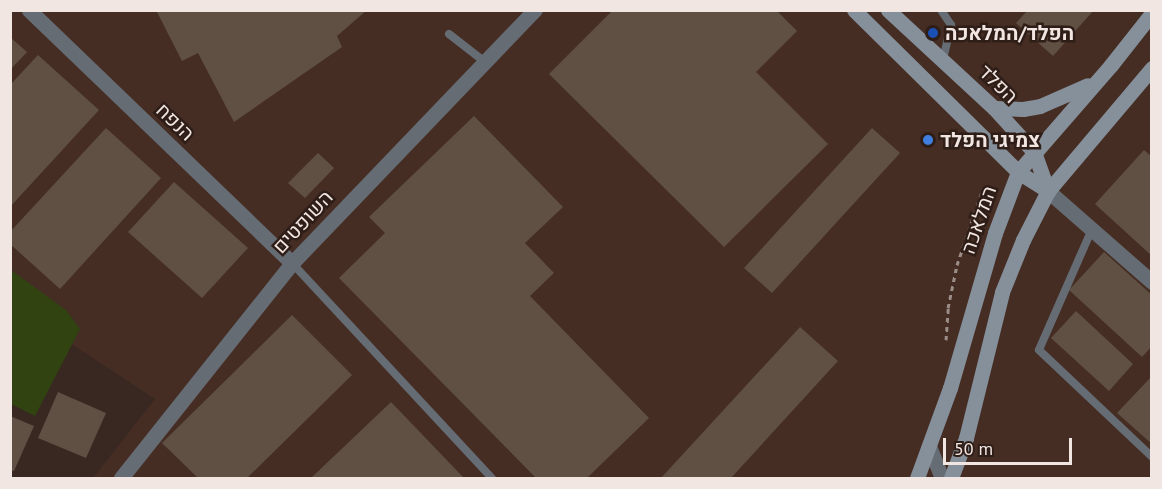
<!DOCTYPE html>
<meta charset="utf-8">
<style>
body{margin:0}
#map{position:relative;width:1162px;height:489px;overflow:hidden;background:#392821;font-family:"PT Sans",Heebo,sans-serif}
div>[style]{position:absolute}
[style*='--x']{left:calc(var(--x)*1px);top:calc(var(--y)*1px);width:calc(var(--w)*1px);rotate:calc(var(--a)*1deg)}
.built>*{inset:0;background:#452d24}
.green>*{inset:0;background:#304311}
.building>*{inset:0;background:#605043}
.path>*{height:3px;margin-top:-1.5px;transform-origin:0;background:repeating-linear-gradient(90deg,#9b8d87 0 4.5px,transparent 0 9px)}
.lane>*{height:8px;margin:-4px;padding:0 4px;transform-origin:4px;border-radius:4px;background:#666c73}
.street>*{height:15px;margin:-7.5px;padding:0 7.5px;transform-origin:7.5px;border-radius:7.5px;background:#666c73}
.secondary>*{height:15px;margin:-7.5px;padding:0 7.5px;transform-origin:7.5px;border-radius:7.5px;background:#85909a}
.dots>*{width:16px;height:16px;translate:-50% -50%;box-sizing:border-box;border:3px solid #2f1e18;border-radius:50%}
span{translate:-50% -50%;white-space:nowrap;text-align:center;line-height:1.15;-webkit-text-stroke:5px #2f1e18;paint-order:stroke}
.poi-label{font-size:20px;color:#f2e6e2;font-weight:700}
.left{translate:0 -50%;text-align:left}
.street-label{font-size:20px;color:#f2e6e2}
.frame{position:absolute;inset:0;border:12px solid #f2e6e2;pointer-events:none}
.scale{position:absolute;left:943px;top:438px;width:129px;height:27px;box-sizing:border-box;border:3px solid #f2e6e2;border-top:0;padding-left:8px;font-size:18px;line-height:21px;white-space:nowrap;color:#f2e6e2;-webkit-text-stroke:4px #2f1e18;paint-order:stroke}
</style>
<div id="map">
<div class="built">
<i style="clip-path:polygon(10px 11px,1151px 11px,1151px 478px,93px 478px,155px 399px,11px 304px)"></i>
</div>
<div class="green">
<i style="clip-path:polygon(11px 270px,66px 310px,80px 329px,35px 416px,11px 404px)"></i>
</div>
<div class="building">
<i style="clip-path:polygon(156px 10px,367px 10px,337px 36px,342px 47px,234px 122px,198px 53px,182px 61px)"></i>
<i style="clip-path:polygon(613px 10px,776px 10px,797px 31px,756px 72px,828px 144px,724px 247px,549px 74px)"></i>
<i style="clip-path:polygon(1028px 10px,1094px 10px,1053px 56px,1016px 23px)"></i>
<i style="clip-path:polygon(10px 37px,27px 52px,10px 70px)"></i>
<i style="clip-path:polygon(38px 55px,99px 110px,10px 207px,10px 85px)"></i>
<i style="clip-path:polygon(474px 116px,563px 207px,525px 243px,554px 273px,530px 296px,649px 418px,587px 478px,536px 478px,339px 278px,385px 233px,369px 217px)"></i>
<i style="clip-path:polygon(106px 128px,161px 178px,60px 289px,10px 244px,10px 232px)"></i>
<i style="clip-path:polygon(872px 128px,900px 153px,772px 293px,744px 268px)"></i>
<i style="clip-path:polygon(1144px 150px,1152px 157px,1152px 256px,1095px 204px)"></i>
<i style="clip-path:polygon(318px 153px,334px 168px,305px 198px,288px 183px)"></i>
<i style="clip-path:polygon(174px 182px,248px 248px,202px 298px,128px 232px)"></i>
<i style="clip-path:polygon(1104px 252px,1152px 295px,1152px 346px,1142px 357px,1069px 290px)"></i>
<i style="clip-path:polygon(1076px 311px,1133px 364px,1109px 391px,1051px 338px)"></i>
<i style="clip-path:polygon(292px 315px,352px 375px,247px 478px,198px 478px,162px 443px)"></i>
<i style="clip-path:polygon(800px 327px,838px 361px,731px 478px,661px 478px)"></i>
<i style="clip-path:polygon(1152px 376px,1152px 444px,1117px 413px)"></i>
<i style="clip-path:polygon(58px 392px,106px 413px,86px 458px,38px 438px)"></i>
<i style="clip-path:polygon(391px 402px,464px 478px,311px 478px)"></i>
<i style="clip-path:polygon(10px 416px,34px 426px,14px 471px,10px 470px)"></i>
</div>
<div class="path">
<i style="--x:946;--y:340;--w:32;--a:-86"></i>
<i style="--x:948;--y:308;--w:44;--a:-78.2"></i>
<i style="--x:957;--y:265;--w:78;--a:-71.3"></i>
</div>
<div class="lane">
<i style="--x:941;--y:10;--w:18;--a:56"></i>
<i style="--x:951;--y:25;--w:36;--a:103"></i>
<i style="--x:449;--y:34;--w:46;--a:37.9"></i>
<i style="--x:1092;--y:229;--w:132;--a:113.7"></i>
<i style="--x:1039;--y:350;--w:156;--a:43.4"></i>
<i style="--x:292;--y:263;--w:294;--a:47.1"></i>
</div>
<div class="street">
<i style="--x:29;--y:10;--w:365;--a:43.9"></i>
<i style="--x:1048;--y:191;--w:138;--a:41.2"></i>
<i style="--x:929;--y:446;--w:35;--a:68"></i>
<i style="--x:121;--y:478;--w:275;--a:-51.5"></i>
<i style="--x:292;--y:263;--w:351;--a:-46.2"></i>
</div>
<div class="secondary">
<i style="--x:854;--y:10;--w:231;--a:44.6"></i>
<i style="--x:1018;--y:172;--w:36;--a:32"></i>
<i style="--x:888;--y:10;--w:144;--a:42.8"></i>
<i style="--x:994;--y:108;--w:59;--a:47.7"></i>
<i style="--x:1034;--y:152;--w:41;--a:70.3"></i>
<i style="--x:994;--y:108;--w:29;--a:2"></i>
<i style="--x:1023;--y:109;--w:17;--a:-10"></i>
<i style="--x:1040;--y:106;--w:52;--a:-23.6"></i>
<i style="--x:917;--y:478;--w:96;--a:-69.9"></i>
<i style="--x:950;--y:388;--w:161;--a:-73.8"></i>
<i style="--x:995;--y:233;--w:65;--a:-69.3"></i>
<i style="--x:1018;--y:172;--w:142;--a:-49"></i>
<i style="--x:1111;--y:65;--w:66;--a:-51.7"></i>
<i style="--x:951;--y:478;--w:43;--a:-69.4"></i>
<i style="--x:966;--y:438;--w:150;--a:-76.1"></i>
<i style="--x:1002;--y:292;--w:56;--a:-68"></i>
<i style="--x:1023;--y:240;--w:55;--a:-63"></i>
<i style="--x:1048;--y:191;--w:161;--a:-49.8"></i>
</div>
<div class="dots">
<i style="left:933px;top:33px;background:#1a4fb4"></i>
<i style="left:928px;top:140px;background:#3f7fe0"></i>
</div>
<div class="poi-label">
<span class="left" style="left:945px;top:33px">הפלד/המלאכה</span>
<span class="left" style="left:940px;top:140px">צמיגי הפלד</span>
</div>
<div class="street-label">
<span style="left:998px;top:84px;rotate:44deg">הפלד</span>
<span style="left:175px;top:122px;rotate:44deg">הנפח</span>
<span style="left:979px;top:220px;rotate:-71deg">המלאכה</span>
<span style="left:303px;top:222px;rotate:-47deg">השופטים</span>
</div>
<div class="frame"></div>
<div class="scale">50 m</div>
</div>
